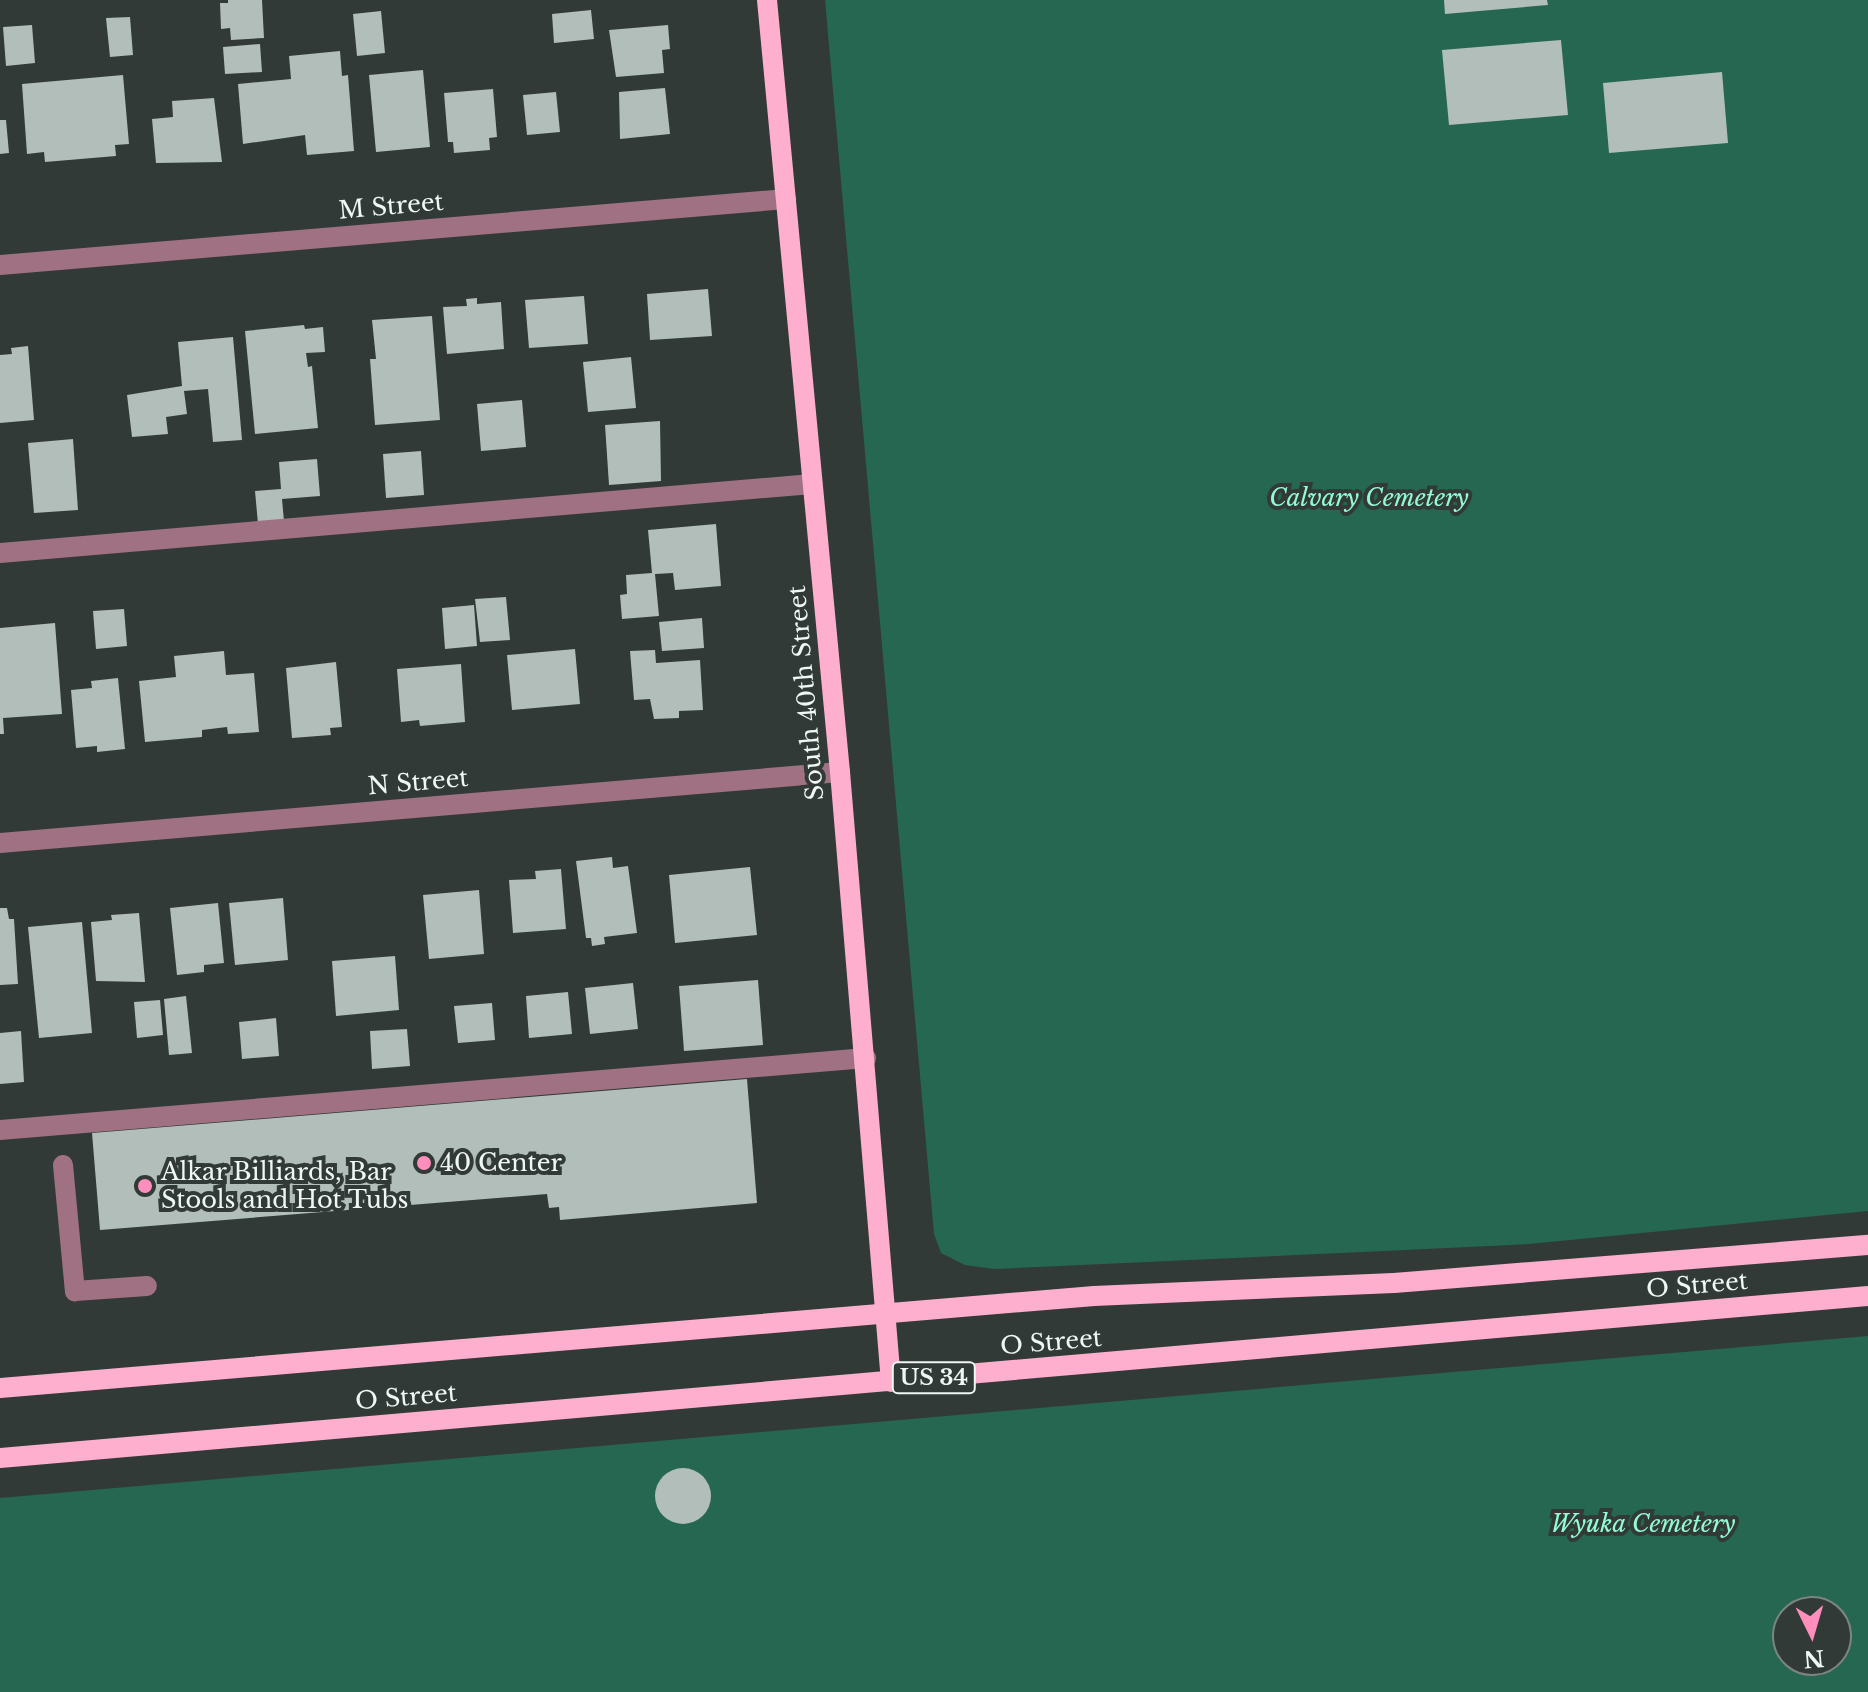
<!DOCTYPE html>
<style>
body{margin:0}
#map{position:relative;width:1868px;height:1692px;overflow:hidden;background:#313a36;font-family:"Libre Baskerville",serif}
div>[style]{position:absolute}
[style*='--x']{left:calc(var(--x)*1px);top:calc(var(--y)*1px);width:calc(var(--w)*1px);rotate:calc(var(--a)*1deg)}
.green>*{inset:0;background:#266751}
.building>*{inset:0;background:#b2beb9}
.round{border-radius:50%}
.minor>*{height:20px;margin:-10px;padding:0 10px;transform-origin:10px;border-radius:10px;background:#a07183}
.major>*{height:20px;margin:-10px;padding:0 10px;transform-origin:10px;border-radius:10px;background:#fdafcd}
.dots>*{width:22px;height:22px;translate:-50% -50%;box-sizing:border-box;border:4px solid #313a36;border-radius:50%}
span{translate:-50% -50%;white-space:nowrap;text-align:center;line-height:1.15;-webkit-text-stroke:8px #313a36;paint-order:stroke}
.shield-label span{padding:2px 6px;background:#313a36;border:2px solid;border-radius:6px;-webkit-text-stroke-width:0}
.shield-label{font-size:22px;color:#f0f6f4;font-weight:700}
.street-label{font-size:24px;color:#f0f6f4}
.park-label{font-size:24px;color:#93fbd4;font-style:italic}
.poi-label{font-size:24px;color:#f0f6f4}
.left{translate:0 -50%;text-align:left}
.north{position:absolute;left:1772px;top:1596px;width:80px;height:80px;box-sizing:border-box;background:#313a36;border:2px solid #7d8582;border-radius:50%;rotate:175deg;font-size:22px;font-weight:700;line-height:32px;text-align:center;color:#f0f6f4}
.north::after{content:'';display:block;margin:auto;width:28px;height:36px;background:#fe8ebc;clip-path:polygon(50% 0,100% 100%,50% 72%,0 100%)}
</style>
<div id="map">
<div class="green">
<i style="clip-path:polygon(825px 0,1868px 0,1868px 1211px,1529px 1244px,1384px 1251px,994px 1269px,965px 1265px,941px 1253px,934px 1234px)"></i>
<i style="clip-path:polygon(evenodd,1868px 1336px,1868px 1692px,0 1692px,0 1498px,1868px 1336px,1836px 1612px,1836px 1660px,1788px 1660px,1788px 1612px,1836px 1612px)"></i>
</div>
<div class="building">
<i style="clip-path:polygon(228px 0,262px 0,264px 38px,231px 40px,230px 28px,221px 29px,220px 3px,228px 3px)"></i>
<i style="clip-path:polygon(1444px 0,1547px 0,1548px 5px,1445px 14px)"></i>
<i style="clip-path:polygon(591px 10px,594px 39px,554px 43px,552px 14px)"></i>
<i style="clip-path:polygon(381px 11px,385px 53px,357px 56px,353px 14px)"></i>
<i style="clip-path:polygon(130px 17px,133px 55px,110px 57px,106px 18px)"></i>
<i style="clip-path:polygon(32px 25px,35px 63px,6px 66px,3px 27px)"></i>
<i style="clip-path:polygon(668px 25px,670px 49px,662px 50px,664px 73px,616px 77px,609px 30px)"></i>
<i style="clip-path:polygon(1561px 40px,1568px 115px,1449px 125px,1442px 50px)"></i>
<i style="clip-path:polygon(260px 44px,262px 72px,225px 74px,223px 47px)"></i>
<i style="clip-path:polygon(340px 51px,342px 76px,348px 75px,354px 151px,307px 155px,305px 135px,243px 144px,238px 84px,291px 79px,289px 56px)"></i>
<i style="clip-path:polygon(423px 70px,430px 147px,376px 152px,369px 75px)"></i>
<i style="clip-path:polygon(1722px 72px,1728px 143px,1609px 153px,1603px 83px)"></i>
<i style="clip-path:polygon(123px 75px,129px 144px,115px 145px,116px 156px,45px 162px,44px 152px,27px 154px,22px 84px)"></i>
<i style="clip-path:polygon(665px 88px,670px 134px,620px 139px,619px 92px)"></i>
<i style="clip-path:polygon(493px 89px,497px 137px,489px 138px,490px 150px,454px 153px,453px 142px,448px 142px,444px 93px)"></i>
<i style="clip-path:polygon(556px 92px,560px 132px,527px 135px,523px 95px)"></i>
<i style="clip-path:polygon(214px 98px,222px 162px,156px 163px,152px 119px,173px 117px,172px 101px)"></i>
<i style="clip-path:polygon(0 120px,6px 120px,9px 153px,0 154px)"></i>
<i style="clip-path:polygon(708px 289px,712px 336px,650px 340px,647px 294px)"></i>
<i style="clip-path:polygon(584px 296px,588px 344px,529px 348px,525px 300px)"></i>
<i style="clip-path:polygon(477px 298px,477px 304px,501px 302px,504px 349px,447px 354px,443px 307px,467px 306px,466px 299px)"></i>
<i style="clip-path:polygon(432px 316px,440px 420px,375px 425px,370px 359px,376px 359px,372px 320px)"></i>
<i style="clip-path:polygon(304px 325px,305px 329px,323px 327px,325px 352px,306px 353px,308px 367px,312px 366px,318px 428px,255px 434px,245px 331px)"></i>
<i style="clip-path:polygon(233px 337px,242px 440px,213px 442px,208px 389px,184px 391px,187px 414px,166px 417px,168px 434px,132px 437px,127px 395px,182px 386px,178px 342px)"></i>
<i style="clip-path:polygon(28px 346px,34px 420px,0 423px,0 355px,12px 354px,11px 348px)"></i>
<i style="clip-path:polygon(631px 357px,636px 408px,588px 412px,583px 362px)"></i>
<i style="clip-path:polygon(522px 400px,526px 447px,481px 451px,477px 404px)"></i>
<i style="clip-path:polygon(660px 421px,661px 481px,609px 485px,605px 425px)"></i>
<i style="clip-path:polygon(73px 439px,78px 510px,34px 513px,28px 443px)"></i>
<i style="clip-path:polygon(421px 451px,424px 495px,386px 498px,383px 454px)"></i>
<i style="clip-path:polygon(317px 459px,320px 496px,282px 499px,284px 521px,258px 524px,255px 491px,281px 489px,279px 462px)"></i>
<i style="clip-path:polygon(716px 524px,721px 586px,675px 590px,673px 573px,655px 574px,659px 616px,622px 619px,620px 595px,627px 594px,626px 575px,652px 573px,648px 530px)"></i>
<i style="clip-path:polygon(506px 597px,510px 640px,480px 642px,475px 599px)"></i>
<i style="clip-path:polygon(474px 605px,477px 646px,445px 649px,442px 608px)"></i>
<i style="clip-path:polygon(124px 609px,127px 646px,96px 649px,93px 611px)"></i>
<i style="clip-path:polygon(702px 618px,704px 648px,662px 651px,659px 622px)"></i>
<i style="clip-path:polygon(55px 623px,62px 714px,3px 718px,4px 734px,0 734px,0 628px)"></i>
<i style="clip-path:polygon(575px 649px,580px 704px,512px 710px,507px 655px)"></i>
<i style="clip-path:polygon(655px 650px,656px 663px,700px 660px,703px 710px,679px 711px,679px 718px,654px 719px,650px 699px,634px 700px,630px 651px)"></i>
<i style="clip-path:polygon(224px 651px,226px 675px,254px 673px,259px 732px,228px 734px,227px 727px,202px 730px,202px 737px,145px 742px,139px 681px,176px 677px,174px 656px)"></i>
<i style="clip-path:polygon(336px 662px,342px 727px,330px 728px,331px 735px,292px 738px,286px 668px)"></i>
<i style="clip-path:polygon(461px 664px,465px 722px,420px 726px,419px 720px,401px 722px,397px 669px)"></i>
<i style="clip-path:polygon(118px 678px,125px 749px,97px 752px,97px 746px,76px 748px,71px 690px,92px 688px,91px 681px)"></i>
<i style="clip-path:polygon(612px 857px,613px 868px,628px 866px,637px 933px,604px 937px,605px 944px,592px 946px,591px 938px,586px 938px,576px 861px)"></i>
<i style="clip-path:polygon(750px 867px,757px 935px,675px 943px,669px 875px)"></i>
<i style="clip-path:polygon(561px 869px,566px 929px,513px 933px,509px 880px,536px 879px,535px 871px)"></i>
<i style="clip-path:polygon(479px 890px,484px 954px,429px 959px,423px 895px)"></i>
<i style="clip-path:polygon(283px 898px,288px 960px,235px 965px,229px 903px)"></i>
<i style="clip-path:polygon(218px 903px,224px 963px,204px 965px,204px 972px,177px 975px,170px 908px)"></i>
<i style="clip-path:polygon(0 908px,7px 908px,9px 919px,14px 919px,18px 984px,0 985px)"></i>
<i style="clip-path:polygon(139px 913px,145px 982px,96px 981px,91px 922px,112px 920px,111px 915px)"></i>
<i style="clip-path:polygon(82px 922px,92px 1033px,39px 1038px,28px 927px)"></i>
<i style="clip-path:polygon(395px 956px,399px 1010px,336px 1016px,332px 961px)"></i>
<i style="clip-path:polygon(758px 980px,763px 1045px,684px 1051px,679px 986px)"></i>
<i style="clip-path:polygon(633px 983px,638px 1029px,590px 1034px,585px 988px)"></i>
<i style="clip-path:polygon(568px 992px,572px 1034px,529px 1038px,526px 996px)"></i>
<i style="clip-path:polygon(186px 996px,192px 1053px,169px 1055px,164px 999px)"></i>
<i style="clip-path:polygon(160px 1000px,163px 1035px,137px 1038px,134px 1002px)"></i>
<i style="clip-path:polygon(492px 1003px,495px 1040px,458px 1043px,454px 1006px)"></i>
<i style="clip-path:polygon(276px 1018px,279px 1056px,242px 1059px,239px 1022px)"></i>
<i style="clip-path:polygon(407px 1029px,410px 1066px,372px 1069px,370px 1031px)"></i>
<i style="clip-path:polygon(21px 1031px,24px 1082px,0 1084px,0 1033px)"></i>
<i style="clip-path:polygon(747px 1079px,757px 1203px,560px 1220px,559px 1207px,549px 1208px,547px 1194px,100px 1230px,92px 1133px)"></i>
<i class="round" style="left:655px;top:1468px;width:56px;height:56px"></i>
</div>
<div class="minor">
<i style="--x:0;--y:265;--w:789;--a:-4.8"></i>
<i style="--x:0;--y:553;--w:815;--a:-4.86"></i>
<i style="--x:0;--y:843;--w:843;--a:-4.83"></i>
<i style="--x:0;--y:1130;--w:869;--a:-4.75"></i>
<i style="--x:63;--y:1165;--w:127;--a:84.6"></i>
<i style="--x:75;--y:1291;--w:72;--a:-4"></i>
</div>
<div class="major">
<i style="--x:767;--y:0;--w:775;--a:84.6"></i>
<i style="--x:840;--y:772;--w:612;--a:85.22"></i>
<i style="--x:0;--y:1388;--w:1098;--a:-4.81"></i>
<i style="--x:1094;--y:1296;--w:300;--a:-2.5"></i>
<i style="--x:1394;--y:1283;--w:476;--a:-4.6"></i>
<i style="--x:0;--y:1458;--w:1875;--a:-4.96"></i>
</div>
<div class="dots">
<i style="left:424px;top:1163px;background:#fe8ebc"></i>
<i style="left:145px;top:1186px;background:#fe8ebc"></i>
</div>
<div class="shield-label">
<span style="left:934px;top:1378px">US 34</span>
</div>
<div class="street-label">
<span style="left:391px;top:206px;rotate:-5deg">M Street</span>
<span style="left:806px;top:693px;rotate:-95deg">South 40th Street</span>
<span style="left:418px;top:782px;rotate:-5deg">N Street</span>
<span style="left:1697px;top:1285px;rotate:-5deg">O Street</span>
<span style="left:1051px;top:1342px;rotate:-5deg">O Street</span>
<span style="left:406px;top:1397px;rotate:-5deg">O Street</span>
</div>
<div class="park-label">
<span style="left:1369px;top:498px">Calvary Cemetery</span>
<span style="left:1643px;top:1524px">Wyuka Cemetery</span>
</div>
<div class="poi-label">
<span class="left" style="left:440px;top:1163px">40 Center</span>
<span class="left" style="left:161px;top:1186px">Alkar Billiards, Bar<br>Stools and Hot Tubs</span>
</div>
<div class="north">N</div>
</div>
